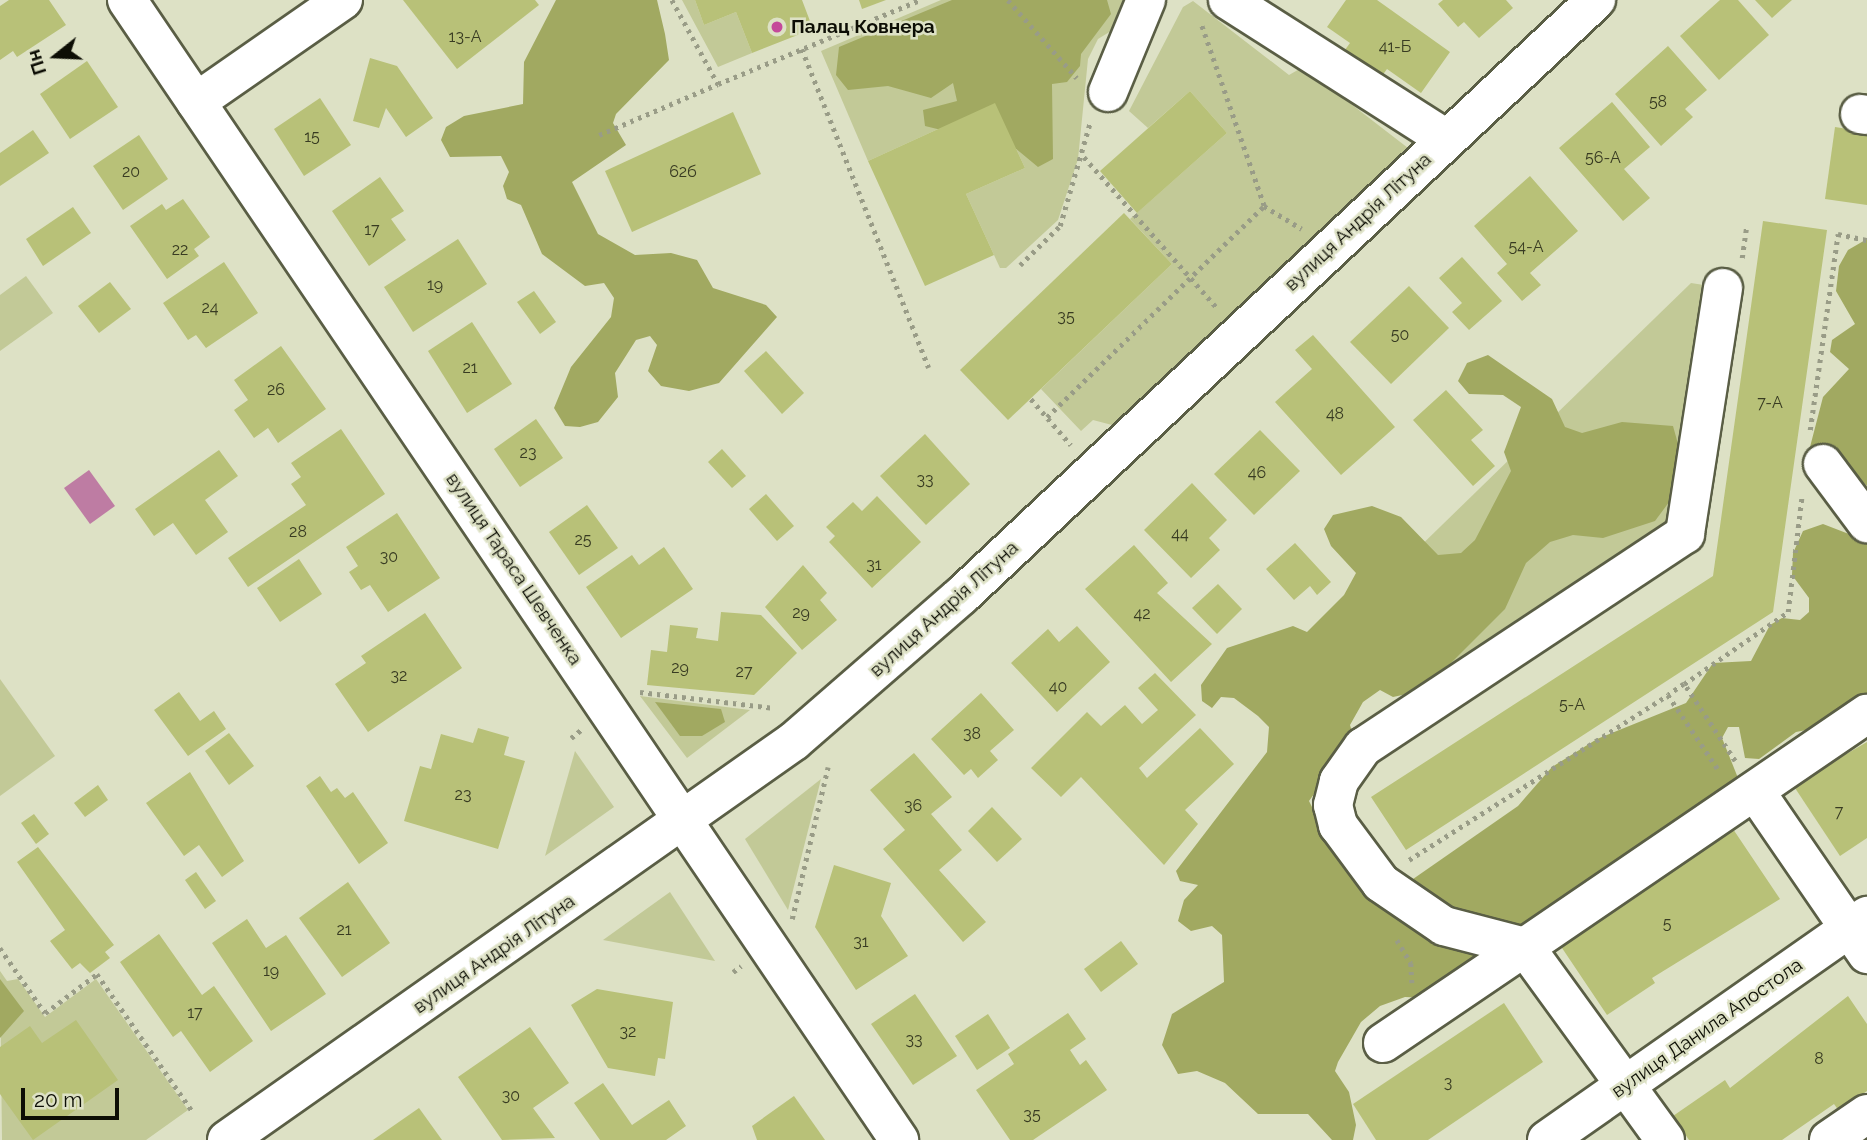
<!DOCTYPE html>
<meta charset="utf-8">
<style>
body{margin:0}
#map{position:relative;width:1867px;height:1140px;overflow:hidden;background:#dde1c5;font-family:Raleway,sans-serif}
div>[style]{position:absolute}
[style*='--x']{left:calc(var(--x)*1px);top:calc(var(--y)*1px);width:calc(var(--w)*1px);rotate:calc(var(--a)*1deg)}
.green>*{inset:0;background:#c2c997}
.forest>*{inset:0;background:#a1a961}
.water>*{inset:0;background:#be7ca3}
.building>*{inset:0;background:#b8c178}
.path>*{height:4.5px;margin-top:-2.25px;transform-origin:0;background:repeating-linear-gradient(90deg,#999c87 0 3.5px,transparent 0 8.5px)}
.roads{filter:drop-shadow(2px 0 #5a5e45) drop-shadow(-2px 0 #5a5e45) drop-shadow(0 2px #5a5e45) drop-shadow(0 -2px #5a5e45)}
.minor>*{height:38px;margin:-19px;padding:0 19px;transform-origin:19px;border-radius:19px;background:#fff}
.dots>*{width:19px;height:19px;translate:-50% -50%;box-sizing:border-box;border:4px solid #dde1c5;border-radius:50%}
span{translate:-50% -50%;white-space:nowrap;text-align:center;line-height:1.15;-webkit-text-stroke:5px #dde1c5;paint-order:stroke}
.number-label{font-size:16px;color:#383b22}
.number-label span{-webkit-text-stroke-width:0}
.poi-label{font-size:19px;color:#0d0e05;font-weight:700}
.left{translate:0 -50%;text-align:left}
.street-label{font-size:19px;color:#0d0e05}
.north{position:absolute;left:21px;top:21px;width:70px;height:70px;-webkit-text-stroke:5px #dde1c5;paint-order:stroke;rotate:252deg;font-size:19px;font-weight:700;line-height:28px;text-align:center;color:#0d0e05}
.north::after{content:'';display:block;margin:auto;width:24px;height:32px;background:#0d0e05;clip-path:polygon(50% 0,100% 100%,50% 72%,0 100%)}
.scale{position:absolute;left:21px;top:1088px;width:98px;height:32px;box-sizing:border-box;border:4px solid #0d0e05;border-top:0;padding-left:9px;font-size:21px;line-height:24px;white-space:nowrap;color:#0d0e05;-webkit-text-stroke:5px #dde1c5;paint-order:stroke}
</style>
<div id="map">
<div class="green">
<i style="clip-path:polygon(682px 0,695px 0,704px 25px,736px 12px,752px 53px,718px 67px)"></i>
<i style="clip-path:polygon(941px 0,1133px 0,1124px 23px,1098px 39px,1088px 59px,1078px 159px,1058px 220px,1006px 268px,1000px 268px,966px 194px,1025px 168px,995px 103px,868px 161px,821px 51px)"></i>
<i style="clip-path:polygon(1193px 1px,1289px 75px,1303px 67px,1408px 148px,1112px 425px,1093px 420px,1081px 431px,1041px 389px,1172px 264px,1130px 219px,1227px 133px,1190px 91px,1148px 128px,1129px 111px,1183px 7px)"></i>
<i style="clip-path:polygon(26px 276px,53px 313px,0 351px,0 295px)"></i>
<i style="clip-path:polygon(1691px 283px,1723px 288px,1685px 534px,1447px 691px,1370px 595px)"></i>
<i style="clip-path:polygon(0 679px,55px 756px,0 796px)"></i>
<i style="clip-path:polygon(640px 696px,702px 704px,750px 710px,687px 758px)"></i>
<i style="clip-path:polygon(575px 751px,614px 807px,545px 856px)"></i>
<i style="clip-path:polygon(821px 779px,788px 910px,745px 839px)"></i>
<i style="clip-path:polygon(670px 892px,715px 961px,603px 940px)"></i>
<i style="clip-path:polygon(0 971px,7px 981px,18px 979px,45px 1017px,96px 979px,188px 1110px,146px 1140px,2px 1140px)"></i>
</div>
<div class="forest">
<i style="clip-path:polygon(556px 0,657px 0,665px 34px,669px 60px,616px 114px,613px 123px,626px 145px,572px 182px,598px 234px,635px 255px,671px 253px,697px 260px,713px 288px,766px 305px,777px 317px,719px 383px,689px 391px,661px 386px,648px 371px,657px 345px,650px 336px,636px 340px,615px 373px,618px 397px,598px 422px,580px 427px,565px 426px,554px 408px,571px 367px,611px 317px,614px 298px,604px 283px,585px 286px,542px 254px,521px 205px,507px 199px,503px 186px,509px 172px,501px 156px,450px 157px,441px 140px,446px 127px,464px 116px,523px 104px,524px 62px)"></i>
<i style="clip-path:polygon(952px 0,1107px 0,1111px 14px,1081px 54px,1080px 66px,1067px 82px,1052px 84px,1053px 159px,1038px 167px,1015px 148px,925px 126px,923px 110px,957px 101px,953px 83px,931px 98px,888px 86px,848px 90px,836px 75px,839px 47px)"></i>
<i style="clip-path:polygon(1867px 239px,1867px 486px,1850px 471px,1817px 458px,1810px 447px,1823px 397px,1849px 369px,1830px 352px,1832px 340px,1855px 324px,1836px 291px,1839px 266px,1848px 250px)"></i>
<i style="clip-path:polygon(1488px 355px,1552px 399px,1565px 427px,1582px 433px,1622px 422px,1673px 426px,1680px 451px,1678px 490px,1655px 521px,1603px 538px,1573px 535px,1550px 542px,1526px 563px,1505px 609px,1448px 666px,1407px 694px,1393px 697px,1380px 690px,1363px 702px,1350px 725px,1354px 739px,1309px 801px,1341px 865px,1359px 880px,1403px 886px,1518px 806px,1552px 767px,1597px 739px,1686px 703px,1713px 663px,1751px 661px,1770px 625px,1782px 618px,1800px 620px,1809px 612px,1809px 598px,1792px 575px,1793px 553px,1803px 531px,1823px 524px,1867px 541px,1867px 704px,1832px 725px,1796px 732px,1759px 759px,1745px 758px,1739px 727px,1728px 727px,1722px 738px,1740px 783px,1427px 998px,1405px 997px,1380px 1006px,1361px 1022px,1338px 1062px,1335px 1071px,1349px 1092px,1356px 1125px,1353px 1140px,1332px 1140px,1308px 1114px,1258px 1114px,1225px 1083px,1197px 1071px,1178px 1074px,1162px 1045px,1172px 1014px,1224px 982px,1222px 935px,1212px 926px,1191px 931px,1178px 921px,1184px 900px,1198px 885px,1180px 881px,1176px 871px,1267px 752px,1269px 727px,1258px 716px,1234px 698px,1221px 697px,1212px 708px,1202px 701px,1201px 685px,1227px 648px,1293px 626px,1307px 632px,1344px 595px,1356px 573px,1331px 546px,1324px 529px,1333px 515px,1372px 506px,1401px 517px,1438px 555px,1461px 553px,1475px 540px,1511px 471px,1504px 452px,1521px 407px,1503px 395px,1469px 394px,1458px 381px,1467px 363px)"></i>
<i style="clip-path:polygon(655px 702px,721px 709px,725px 722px,702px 736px,680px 736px)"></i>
<i style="clip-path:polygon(0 979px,24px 1011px,0 1038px)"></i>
</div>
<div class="water">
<i style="clip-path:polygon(89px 470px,115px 506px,90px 524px,64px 488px)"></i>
</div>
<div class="building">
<i style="clip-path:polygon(9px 0,49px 0,66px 25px,17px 57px,13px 51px,0 60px,0 6px)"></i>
<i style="clip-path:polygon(403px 0,535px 0,539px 5px,457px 69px)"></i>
<i style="clip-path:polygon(695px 0,802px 0,813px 29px,752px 53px,736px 12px,704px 25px)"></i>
<i style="clip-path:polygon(859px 0,886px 0,862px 9px)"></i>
<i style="clip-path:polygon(1346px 0,1377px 0,1450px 52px,1421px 93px,1387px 69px,1379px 80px,1342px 54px,1350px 43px,1327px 27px)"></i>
<i style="clip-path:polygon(1443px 0,1506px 0,1513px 8px,1479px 38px,1464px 22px,1458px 27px,1438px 4px)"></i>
<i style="clip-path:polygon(1720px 0,1738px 0,1769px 35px,1719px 80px,1680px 36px)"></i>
<i style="clip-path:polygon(1755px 0,1792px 0,1772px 18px)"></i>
<i style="clip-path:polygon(1668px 46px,1707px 90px,1685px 109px,1693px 117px,1661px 146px,1615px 94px)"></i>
<i style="clip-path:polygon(370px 58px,397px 66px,433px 118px,406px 137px,386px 108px,379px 128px,353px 121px)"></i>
<i style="clip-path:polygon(87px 61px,118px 107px,70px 139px,40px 94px)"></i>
<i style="clip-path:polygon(1190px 91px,1227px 133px,1137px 213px,1100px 171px)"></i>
<i style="clip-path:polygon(320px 98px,351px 145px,304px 176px,274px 129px)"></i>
<i style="clip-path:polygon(1612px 102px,1650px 147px,1624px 169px,1650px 198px,1623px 221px,1559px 148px)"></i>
<i style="clip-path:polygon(995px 103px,1025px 168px,966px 194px,994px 255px,925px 286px,868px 161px)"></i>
<i style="clip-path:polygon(733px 112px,761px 174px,632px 232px,605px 171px)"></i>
<i style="clip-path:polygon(1835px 127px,1867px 132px,1867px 205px,1825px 199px)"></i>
<i style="clip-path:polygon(33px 130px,49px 153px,0 186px,0 153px)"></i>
<i style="clip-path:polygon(139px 135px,168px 179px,123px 210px,93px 166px)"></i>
<i style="clip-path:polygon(1530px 176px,1578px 231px,1530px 273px,1541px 285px,1522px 301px,1497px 273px,1507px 264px,1474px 226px)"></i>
<i style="clip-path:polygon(380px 177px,404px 211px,391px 219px,406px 240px,369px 266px,332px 211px)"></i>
<i style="clip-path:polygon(183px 199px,210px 237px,194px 249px,199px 256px,167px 279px,130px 226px,162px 204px,166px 210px)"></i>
<i style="clip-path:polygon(73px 207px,91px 233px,43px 266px,26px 239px)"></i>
<i style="clip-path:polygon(1124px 213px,1172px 264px,1008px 420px,960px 370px)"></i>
<i style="clip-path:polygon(1763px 221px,1827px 230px,1773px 612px,1406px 850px,1371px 797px,1713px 576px)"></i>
<i style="clip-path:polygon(458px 239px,487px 284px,413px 332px,384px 287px)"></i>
<i style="clip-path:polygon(1462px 257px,1502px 301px,1469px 330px,1452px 312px,1462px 303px,1439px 278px)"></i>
<i style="clip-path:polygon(224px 262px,258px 313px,206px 348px,196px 335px,188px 340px,163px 303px)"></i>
<i style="clip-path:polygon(110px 282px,131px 309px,99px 333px,78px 306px)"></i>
<i style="clip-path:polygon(1409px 286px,1449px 328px,1391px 384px,1350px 342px)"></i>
<i style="clip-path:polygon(534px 291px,556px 322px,540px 334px,517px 302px)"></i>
<i style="clip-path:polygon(472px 322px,512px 384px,467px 413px,428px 351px)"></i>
<i style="clip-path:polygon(1313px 335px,1395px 427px,1341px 475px,1275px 402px,1312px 369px,1295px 350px)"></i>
<i style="clip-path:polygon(281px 346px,326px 409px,278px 443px,268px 428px,254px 438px,234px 410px,248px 400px,234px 380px)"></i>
<i style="clip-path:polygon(766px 351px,804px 393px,782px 414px,744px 371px)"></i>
<i style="clip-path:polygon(1446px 390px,1483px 430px,1471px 440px,1495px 466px,1473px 486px,1413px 420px)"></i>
<i style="clip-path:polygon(536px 419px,563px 458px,520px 487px,494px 449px)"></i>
<i style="clip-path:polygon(341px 429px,385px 494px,248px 587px,228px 558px,306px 505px,291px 484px,301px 477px,291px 463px)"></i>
<i style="clip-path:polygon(1260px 430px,1300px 471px,1254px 515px,1214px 474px)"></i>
<i style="clip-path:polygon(925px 434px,970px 484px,926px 525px,880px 476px)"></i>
<i style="clip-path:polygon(722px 449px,746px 476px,732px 488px,708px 462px)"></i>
<i style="clip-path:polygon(219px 450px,238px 476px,205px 500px,228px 532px,196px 555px,173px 523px,154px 536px,135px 509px)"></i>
<i style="clip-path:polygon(1192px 483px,1227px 520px,1209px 538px,1220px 550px,1191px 578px,1144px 530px)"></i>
<i style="clip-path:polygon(766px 494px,794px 526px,777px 541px,749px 509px)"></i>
<i style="clip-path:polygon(877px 496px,921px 542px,872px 588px,829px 542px,835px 536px,826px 527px,853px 502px,862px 511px)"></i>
<i style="clip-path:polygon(587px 505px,618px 548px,579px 575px,549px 532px)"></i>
<i style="clip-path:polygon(397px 513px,440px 578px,388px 612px,370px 585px,361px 590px,349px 572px,358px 566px,346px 547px)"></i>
<i style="clip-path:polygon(1295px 543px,1331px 582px,1317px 595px,1310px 586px,1294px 600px,1266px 569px)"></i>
<i style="clip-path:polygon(1134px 545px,1168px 583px,1157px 593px,1212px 644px,1171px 682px,1085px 589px)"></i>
<i style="clip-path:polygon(664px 547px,693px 589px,621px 638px,586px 587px,632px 555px,639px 565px)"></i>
<i style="clip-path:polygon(299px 559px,322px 594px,280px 622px,257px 588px)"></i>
<i style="clip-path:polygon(803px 565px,827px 593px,820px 600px,837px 620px,802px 650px,765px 607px)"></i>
<i style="clip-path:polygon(1218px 584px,1242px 609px,1217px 634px,1192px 608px)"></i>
<i style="clip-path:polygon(721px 612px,761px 615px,797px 653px,754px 695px,647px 685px,651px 650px,667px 652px,670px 625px,698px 628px,696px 638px,718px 641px)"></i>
<i style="clip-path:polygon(425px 613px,462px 668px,368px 732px,335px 684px,366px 663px,361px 656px)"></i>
<i style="clip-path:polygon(1077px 626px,1110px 662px,1057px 712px,1011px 663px,1048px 629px,1059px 642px)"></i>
<i style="clip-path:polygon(1155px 673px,1196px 715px,1139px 768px,1147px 778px,1200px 728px,1234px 764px,1185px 810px,1198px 824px,1164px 865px,1081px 777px,1061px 797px,1031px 768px,1087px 712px,1101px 726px,1125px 705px,1142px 724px,1158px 710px,1138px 688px)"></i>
<i style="clip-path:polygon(179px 692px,200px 721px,214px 711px,226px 729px,188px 756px,154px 710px)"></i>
<i style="clip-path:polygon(981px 693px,1014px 730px,990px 751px,998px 760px,978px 778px,971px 769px,964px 775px,931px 739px)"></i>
<i style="clip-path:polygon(478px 728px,509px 737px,504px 755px,525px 761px,498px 849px,404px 821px,420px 766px,431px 769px,441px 734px,473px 743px)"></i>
<i style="clip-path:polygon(229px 733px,254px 766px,229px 785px,205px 751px)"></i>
<i style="clip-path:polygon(1867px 742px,1867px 838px,1840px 856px,1793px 785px)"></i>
<i style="clip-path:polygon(914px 753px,952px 797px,931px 814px,962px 850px,939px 870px,986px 922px,963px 942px,883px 849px,905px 830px,870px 790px)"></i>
<i style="clip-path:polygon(190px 772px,244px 861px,222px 877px,199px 845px,184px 856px,146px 803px)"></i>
<i style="clip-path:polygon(320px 776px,331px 792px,337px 788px,345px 798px,353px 792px,388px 843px,359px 864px,306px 786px)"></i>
<i style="clip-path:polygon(98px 785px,108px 800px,85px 817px,74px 803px)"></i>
<i style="clip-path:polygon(992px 807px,1022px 839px,997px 862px,968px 831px)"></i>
<i style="clip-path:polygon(34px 814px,49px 834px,36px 844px,21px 823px)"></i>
<i style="clip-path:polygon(1733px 829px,1780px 899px,1652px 978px,1655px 983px,1607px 1015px,1560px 945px)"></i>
<i style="clip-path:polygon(38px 847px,114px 945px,105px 952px,110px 958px,90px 973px,80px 963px,72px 969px,50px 941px,65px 930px,17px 862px)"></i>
<i style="clip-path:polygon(834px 865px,891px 883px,881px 916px,908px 956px,856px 990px,815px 927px)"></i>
<i style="clip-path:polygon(196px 872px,216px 901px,205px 909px,185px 880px)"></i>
<i style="clip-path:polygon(348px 882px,390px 943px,342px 977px,299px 918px)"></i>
<i style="clip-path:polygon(247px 919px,266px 948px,286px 935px,326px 994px,271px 1031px,212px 943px)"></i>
<i style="clip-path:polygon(159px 934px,202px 995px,214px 986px,253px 1041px,210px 1072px,181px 1031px,173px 1037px,120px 962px)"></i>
<i style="clip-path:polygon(1121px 941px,1138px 964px,1101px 992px,1084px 969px)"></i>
<i style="clip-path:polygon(597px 989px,673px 1002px,665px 1059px,658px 1058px,655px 1076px,608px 1068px,571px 1005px)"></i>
<i style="clip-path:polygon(915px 994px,957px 1056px,913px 1085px,871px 1024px)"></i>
<i style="clip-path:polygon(1848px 996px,1867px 1024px,1867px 1091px,1839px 1111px,1834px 1104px,1782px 1140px,1689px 1140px,1673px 1116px,1725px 1080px,1730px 1088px)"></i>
<i style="clip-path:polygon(1504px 1003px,1543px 1062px,1428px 1140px,1376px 1140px,1353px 1104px)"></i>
<i style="clip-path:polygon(1068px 1013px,1086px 1039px,1070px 1050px,1080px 1065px,1086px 1060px,1107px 1090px,1033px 1140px,1010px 1140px,976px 1090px,1014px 1064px,1008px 1054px)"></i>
<i style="clip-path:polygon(988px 1014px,1010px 1048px,977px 1070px,955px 1036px)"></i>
<i style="clip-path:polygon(76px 1020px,118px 1080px,33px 1140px,0 1094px,0 1047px,30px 1026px,42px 1043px)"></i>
<i style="clip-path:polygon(530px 1027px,569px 1083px,533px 1108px,555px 1138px,502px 1140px,458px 1077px)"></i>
<i style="clip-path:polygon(603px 1083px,632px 1125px,669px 1100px,686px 1126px,666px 1140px,600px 1140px,574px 1103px)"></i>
<i style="clip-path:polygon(794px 1096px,825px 1140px,757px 1140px,752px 1126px)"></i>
<i style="clip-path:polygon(419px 1108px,442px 1140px,373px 1140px)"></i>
</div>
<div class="path">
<i style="--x:672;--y:0;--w:96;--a:61.3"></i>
<i style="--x:718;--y:84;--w:219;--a:-22.6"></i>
<i style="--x:1008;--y:0;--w:104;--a:48.5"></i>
<i style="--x:802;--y:49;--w:343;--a:68.3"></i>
<i style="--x:599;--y:135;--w:129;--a:-23.2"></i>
<i style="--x:1084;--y:157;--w:203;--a:48.6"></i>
<i style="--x:1264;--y:206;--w:44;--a:31.2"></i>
<i style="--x:1742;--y:258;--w:30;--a:-82"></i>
<i style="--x:1020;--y:265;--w:56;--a:-44.3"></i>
<i style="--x:1060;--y:226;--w:107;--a:-73.8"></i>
<i style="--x:1031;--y:399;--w:61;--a:49"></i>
<i style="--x:1047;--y:417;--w:303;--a:-44.2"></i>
<i style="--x:1264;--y:206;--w:193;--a:-109.1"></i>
<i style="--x:1810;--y:430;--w:198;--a:-81.9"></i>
<i style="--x:1838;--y:234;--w:30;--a:12"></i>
<i style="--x:1684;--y:684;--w:19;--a:145"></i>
<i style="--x:1668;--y:695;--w:93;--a:56"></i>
<i style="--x:640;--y:692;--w:135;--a:6.8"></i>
<i style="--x:571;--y:738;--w:13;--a:-39"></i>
<i style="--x:1735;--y:761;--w:92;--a:-123.5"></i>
<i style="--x:1684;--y:684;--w:126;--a:-34.7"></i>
<i style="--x:1788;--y:612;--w:118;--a:-83.2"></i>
<i style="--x:1409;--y:860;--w:307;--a:-32.5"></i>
<i style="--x:792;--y:919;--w:156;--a:-76.7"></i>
<i style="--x:1397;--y:940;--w:27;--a:59"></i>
<i style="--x:1411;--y:963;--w:20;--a:87"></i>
<i style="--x:0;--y:948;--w:79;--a:55.3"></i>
<i style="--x:45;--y:1013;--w:65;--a:-36.9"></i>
<i style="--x:97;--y:974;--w:168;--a:55.2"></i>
<i style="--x:733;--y:972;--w:10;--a:-37"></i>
</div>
<div class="roads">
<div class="minor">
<i style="--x:127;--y:0;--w:1377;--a:55.89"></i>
<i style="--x:1228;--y:0;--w:259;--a:32.5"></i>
<i style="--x:1108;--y:92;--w:100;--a:-67.6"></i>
<i style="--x:196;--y:102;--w:179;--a:-34.8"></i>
<i style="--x:1860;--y:114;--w:7;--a:8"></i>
<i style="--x:1723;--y:288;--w:249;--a:98.8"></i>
<i style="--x:1685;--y:534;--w:386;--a:146.5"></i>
<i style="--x:1363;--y:747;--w:42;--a:125.2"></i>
<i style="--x:1339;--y:781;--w:25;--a:104"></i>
<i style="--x:1333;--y:805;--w:21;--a:76"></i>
<i style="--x:1338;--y:825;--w:72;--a:53.4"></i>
<i style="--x:1381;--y:883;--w:76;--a:34.3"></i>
<i style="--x:1444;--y:926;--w:84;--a:14.5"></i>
<i style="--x:1525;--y:947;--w:414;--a:-34.3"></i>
<i style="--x:1823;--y:464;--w:74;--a:53.3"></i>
<i style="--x:1755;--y:791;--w:198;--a:55.5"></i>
<i style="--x:1383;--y:1043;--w:171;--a:-34.1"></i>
<i style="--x:1525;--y:947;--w:238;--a:54"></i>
<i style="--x:227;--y:1140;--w:693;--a:-35.13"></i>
<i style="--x:794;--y:741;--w:221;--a:-41"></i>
<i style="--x:961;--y:596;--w:871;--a:-43.19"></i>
<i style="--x:1547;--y:1140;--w:391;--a:-35"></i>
<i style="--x:1829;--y:1140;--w:46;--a:-34.4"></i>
</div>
</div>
<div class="dots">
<i style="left:777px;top:27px;background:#c5499a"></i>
</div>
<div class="number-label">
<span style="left:465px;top:37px">13-А</span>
<span style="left:1395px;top:47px">41-Б</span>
<span style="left:1658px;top:102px">58</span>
<span style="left:312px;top:137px">15</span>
<span style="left:1603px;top:158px">56-А</span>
<span style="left:131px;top:172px">20</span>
<span style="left:683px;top:172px">62б</span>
<span style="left:372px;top:230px">17</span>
<span style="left:1526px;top:247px">54-А</span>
<span style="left:180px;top:250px">22</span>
<span style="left:435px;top:285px">19</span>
<span style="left:210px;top:308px">24</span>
<span style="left:1066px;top:317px">35</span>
<span style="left:1400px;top:335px">50</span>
<span style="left:470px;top:368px">21</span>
<span style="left:276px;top:390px">26</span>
<span style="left:1770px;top:403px">7-А</span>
<span style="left:1335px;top:414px">48</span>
<span style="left:528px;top:453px">23</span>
<span style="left:1257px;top:473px">46</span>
<span style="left:925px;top:480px">33</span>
<span style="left:298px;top:532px">28</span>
<span style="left:1180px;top:534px">44</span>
<span style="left:583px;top:540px">25</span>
<span style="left:389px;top:557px">30</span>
<span style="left:874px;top:565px">31</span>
<span style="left:801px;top:613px">29</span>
<span style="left:1142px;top:614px">42</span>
<span style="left:680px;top:668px">29</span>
<span style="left:744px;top:672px">27</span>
<span style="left:399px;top:676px">32</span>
<span style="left:1058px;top:687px">40</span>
<span style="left:1572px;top:705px">5-А</span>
<span style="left:972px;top:734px">38</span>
<span style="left:463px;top:795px">23</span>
<span style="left:913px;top:806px">36</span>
<span style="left:1839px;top:812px">7</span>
<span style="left:1667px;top:924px">5</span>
<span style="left:344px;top:930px">21</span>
<span style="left:861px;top:942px">31</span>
<span style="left:271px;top:971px">19</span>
<span style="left:195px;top:1013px">17</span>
<span style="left:628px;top:1032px">32</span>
<span style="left:914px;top:1040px">33</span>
<span style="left:1819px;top:1059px">8</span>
<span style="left:1448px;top:1083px">3</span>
<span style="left:511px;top:1096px">30</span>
<span style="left:1032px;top:1115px">35</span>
</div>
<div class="poi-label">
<span class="left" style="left:791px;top:27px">Палац Ковнера</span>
</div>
<div class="street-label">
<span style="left:1358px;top:222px;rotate:-43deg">вулиця Андрія Літуна</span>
<span style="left:514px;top:569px;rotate:56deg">вулиця Тараса Шевченка</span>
<span style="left:944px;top:609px;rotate:-42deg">вулиця Андрія Літуна</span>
<span style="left:494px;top:954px;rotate:-35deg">вулиця Андрія Літуна</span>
<span style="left:1707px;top:1028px;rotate:-35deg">вулиця Данила Апостола</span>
</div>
<div class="north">Пн</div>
<div class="scale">20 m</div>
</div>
